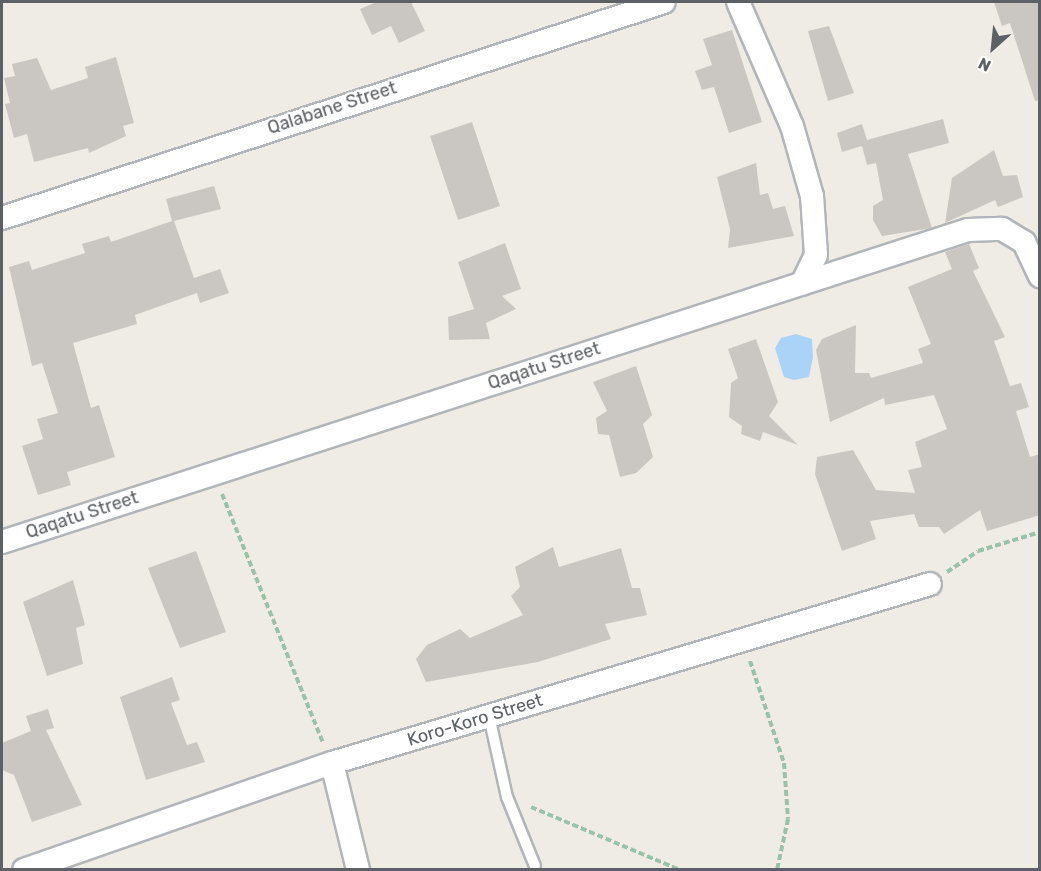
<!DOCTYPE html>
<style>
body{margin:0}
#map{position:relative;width:1041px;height:871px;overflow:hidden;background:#eeece5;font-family:Rubik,sans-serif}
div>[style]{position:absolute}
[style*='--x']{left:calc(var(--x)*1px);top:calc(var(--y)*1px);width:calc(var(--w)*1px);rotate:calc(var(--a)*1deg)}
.water>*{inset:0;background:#abd3f8}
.building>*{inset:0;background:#cac7c2}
.path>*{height:4px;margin-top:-2px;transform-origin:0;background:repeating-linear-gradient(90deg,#9cc1a9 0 6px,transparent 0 9px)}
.roads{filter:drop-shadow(2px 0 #b2b5b9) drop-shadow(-2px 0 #b2b5b9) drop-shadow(0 2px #b2b5b9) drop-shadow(0 -2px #b2b5b9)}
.lane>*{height:10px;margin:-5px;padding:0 5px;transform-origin:5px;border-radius:5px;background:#fff}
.street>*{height:22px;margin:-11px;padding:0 11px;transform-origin:11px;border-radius:11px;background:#fff}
span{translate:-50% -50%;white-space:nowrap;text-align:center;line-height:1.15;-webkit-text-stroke:4.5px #fff;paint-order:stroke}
.street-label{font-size:18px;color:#5d6064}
.frame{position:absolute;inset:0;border:3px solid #5d6064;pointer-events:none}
.north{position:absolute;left:963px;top:18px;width:60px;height:60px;-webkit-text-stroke:4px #fff;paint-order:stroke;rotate:207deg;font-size:16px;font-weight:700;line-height:24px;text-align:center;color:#5d6064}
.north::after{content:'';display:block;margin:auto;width:21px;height:27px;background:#5d6064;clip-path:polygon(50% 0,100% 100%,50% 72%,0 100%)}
</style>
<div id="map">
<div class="water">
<i style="clip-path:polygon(796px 334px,812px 339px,813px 357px,809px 377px,794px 380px,784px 377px,775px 348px,781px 338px)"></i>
</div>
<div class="building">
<i style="clip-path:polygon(377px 2px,411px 2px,425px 31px,399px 43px,391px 26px,372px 35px,360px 9px)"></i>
<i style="clip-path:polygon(994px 2px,1040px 2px,1040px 100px,1035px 101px,1010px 23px,1002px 26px)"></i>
<i style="clip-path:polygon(829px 26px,854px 93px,828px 101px,808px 31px)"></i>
<i style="clip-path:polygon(732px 30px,762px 122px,729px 133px,714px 87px,702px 90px,695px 71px,712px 65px,703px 39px)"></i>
<i style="clip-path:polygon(116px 57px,134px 123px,123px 126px,126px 136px,89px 153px,88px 148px,34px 162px,27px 134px,14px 138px,5px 104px,10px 103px,4px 78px,15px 76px,12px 64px,37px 58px,51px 90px,88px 78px,85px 67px)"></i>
<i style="clip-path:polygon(943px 119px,949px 143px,908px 154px,932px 228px,882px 236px,873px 220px,873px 206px,883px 200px,876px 163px,867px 165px,862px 146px,842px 152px,837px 133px,862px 124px,867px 140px)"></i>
<i style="clip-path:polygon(472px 122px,500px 206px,458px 220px,430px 136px)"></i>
<i style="clip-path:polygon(994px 150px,1003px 176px,1017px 175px,1023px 197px,998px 207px,995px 200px,945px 223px,952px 178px)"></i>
<i style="clip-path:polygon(756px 163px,760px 195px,768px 193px,773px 209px,785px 206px,794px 236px,728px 248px,730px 229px,717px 177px)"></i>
<i style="clip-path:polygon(214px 186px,221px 209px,174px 221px,194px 278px,220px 269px,229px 293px,200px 303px,197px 293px,135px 315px,137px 324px,73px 343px,91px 408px,99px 405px,115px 457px,67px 472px,71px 485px,38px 495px,22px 446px,43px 439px,37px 419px,58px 413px,42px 363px,32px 366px,9px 267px,29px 261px,32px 270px,85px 253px,82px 244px,109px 236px,111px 242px,172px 221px,166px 199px)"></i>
<i style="clip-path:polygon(505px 243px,521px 289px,502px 296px,516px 309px,486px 323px,490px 339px,449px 340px,448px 317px,474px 309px,458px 262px)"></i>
<i style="clip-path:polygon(969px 244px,979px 268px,973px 271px,1005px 337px,994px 341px,1010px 386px,1021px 383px,1029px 407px,1016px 411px,1030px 457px,1040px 454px,1040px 515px,987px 531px,980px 510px,944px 534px,939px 527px,919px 527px,914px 514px,870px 521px,876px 539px,842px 551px,815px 474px,817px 457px,853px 450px,876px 490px,915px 493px,908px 470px,922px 467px,915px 442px,947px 429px,934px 395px,885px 405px,884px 398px,830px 422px,816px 350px,822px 339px,856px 325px,855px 373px,869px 373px,871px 378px,923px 363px,918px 349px,931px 344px,908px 287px,952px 269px,945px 252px)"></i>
<i style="clip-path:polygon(756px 339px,778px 402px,769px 416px,798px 445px,763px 432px,760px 441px,741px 434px,742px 426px,729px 417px,731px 383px,738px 378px,728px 349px)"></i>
<i style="clip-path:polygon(636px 366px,652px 415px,643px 424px,653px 457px,636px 473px,620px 477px,609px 435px,598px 434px,596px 418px,607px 411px,593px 382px)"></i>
<i style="clip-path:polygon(553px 547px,559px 567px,621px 548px,632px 588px,640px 588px,647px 615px,605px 624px,611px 639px,538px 662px,426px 682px,416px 659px,427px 645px,460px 629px,470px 638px,523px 615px,511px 596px,520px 587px,515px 567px)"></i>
<i style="clip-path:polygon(196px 551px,226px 632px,180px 648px,148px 568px)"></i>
<i style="clip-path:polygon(73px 580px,85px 625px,76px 628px,83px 664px,47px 676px,23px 602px)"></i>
<i style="clip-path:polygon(172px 677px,180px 700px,171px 703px,187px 745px,197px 742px,205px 762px,146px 780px,120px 697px)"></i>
<i style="clip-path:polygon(48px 709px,54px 728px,46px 730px,82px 805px,32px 822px,14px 775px,2px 770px,2px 743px,31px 731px,26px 716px)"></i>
</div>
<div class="path">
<i style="--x:222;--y:494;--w:269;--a:67.9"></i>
<i style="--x:947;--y:572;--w:37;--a:-34"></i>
<i style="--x:978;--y:551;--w:65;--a:-17"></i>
<i style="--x:750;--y:661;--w:108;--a:71.6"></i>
<i style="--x:784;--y:763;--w:56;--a:85.9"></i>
<i style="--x:788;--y:819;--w:52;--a:102.2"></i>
<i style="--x:531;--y:807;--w:162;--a:22.9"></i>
</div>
<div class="roads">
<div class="lane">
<i style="--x:489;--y:716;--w:83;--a:77.5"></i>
<i style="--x:507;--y:797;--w:74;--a:67.9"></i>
</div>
<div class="street">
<i style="--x:738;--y:2;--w:135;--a:66.5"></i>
<i style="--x:792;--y:126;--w:73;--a:74.1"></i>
<i style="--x:812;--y:196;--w:59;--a:86.1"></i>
<i style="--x:816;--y:255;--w:32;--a:116"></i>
<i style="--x:2;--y:218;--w:696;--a:-18.07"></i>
<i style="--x:2;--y:542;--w:1015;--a:-17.9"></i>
<i style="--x:968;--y:230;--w:34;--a:-2"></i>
<i style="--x:1002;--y:229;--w:26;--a:31"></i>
<i style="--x:1024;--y:242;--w:38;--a:65"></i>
<i style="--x:332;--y:763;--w:110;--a:76.3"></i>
<i style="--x:24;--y:870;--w:326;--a:-19.2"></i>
<i style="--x:332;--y:763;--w:624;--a:-16.66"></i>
</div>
</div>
<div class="street-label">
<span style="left:332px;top:108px;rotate:-18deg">Qalabane Street</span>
<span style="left:544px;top:366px;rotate:-18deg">Qaqatu Street</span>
<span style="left:82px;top:515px;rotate:-18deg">Qaqatu Street</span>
<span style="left:475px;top:720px;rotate:-17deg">Koro-Koro Street</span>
</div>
<div class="frame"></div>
<div class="north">N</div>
</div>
